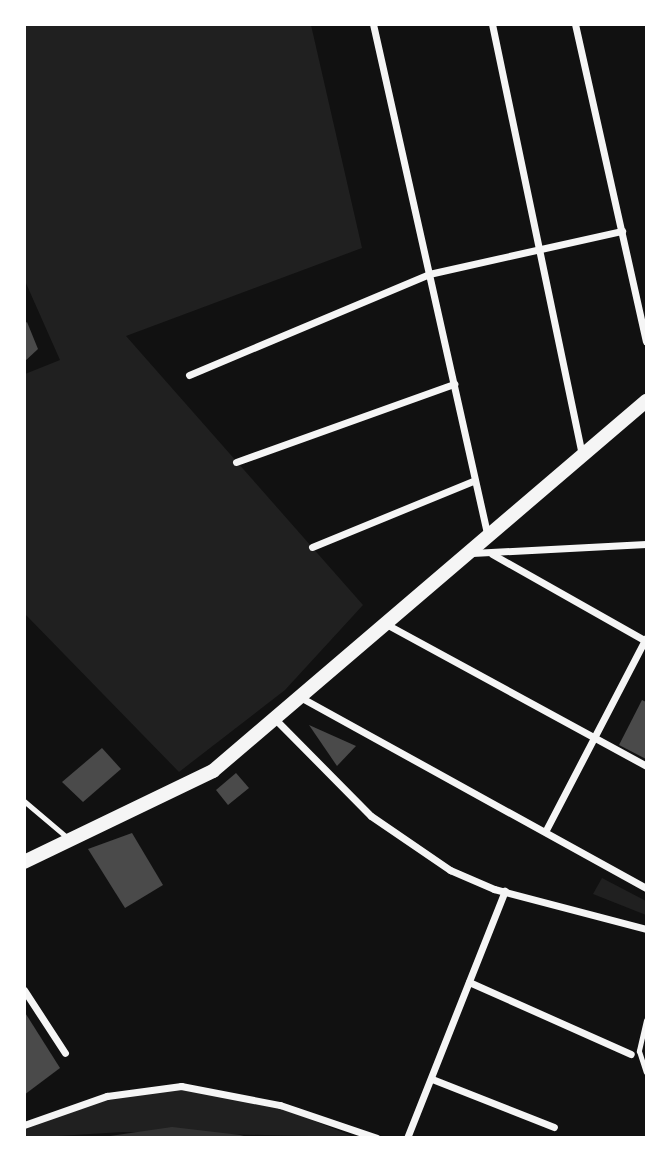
<!DOCTYPE html>
<style>
body{margin:0}
#map{position:relative;width:671px;height:1162px;overflow:hidden;background:#111;font-family:"Open Sans",sans-serif}
div>[style]{position:absolute}
[style*='--x']{left:calc(var(--x)*1px);top:calc(var(--y)*1px);width:calc(var(--w)*1px);rotate:calc(var(--a)*1deg)}
.green>*{inset:0;background:#202020}
.water>*{inset:0;background:#333}
.building>*{inset:0;background:#4a4a4a}
.service>*{height:5px;margin:-2.5px;padding:0 2.5px;transform-origin:2.5px;border-radius:2.5px;background:#f5f5f5}
.minor>*{height:7px;margin:-3.5px;padding:0 3.5px;transform-origin:3.5px;border-radius:3.5px;background:#f5f5f5}
.secondary>*{height:14px;margin:-7px;padding:0 7px;transform-origin:7px;border-radius:7px;background:#f5f5f5}
span{translate:-50% -50%;white-space:nowrap;text-align:center;line-height:1.15;-webkit-text-stroke:5px #fff;paint-order:stroke}
.frame{position:absolute;inset:0;border:26px solid #fff;pointer-events:none}
</style>
<div id="map">
<div class="green">
<i style="clip-path:polygon(25px 25px,311px 25px,362px 248px,126px 336px,363px 605px,285px 690px,179px 772px,25px 614px,25px 374px,60px 360px,25px 281px)"></i>
<i style="clip-path:polygon(602px 878px,646px 901px,646px 915px,593px 894px)"></i>
<i style="clip-path:polygon(179px 1088px,280px 1107px,354px 1137px,123px 1132px,25px 1138px,24px 1129px,48px 1116px,106px 1098px)"></i>
</div>
<div class="water">
<i style="clip-path:polygon(172px 1127px,240px 1135px,248px 1137px,103px 1137px)"></i>
</div>
<div class="building">
<i style="clip-path:polygon(27px 322px,38px 349px,24px 362px,24px 324px)"></i>
<i style="clip-path:polygon(642px 700px,646px 702px,646px 759px,619px 745px)"></i>
<i style="clip-path:polygon(309px 725px,356px 746px,337px 766px)"></i>
<i style="clip-path:polygon(102px 748px,121px 769px,83px 802px,62px 782px)"></i>
<i style="clip-path:polygon(236px 773px,249px 788px,228px 805px,216px 790px)"></i>
<i style="clip-path:polygon(132px 833px,163px 885px,125px 908px,88px 849px)"></i>
<i style="clip-path:polygon(24px 1011px,60px 1068px,24px 1095px)"></i>
</div>
<div class="service">
<i style="--x:24;--y:801;--w:59;--a:40.2"></i>
<i style="--x:646;--y:1020;--w:32;--a:103"></i>
<i style="--x:639;--y:1051;--w:22;--a:72"></i>
</div>
<div class="minor">
<i style="--x:373;--y:24;--w:522;--a:77.38"></i>
<i style="--x:492;--y:24;--w:440;--a:78.2"></i>
<i style="--x:575;--y:24;--w:325;--a:77.4"></i>
<i style="--x:189;--y:375;--w:260;--a:-22.8"></i>
<i style="--x:429;--y:274;--w:198;--a:-12.6"></i>
<i style="--x:236;--y:462;--w:232;--a:-19.7"></i>
<i style="--x:312;--y:547;--w:176;--a:-22.3"></i>
<i style="--x:472;--y:553;--w:174;--a:-3"></i>
<i style="--x:492;--y:554;--w:177;--a:29.5"></i>
<i style="--x:386;--y:624;--w:296;--a:28.6"></i>
<i style="--x:300;--y:697;--w:395;--a:28.9"></i>
<i style="--x:275;--y:719;--w:136;--a:45.3"></i>
<i style="--x:371;--y:816;--w:96;--a:34.4"></i>
<i style="--x:450;--y:870;--w:48;--a:23.4"></i>
<i style="--x:494;--y:889;--w:157;--a:14.7"></i>
<i style="--x:546;--y:830;--w:216;--a:-62.5"></i>
<i style="--x:469;--y:982;--w:177;--a:24"></i>
<i style="--x:24;--y:990;--w:75;--a:56.9"></i>
<i style="--x:432;--y:1079;--w:131;--a:21.5"></i>
<i style="--x:24;--y:1125;--w:88;--a:-19.3"></i>
<i style="--x:107;--y:1096;--w:75;--a:-7.7"></i>
<i style="--x:181;--y:1086;--w:101;--a:10.9"></i>
<i style="--x:280;--y:1105;--w:102;--a:18.8"></i>
<i style="--x:407;--y:1138;--w:266;--a:-68.4"></i>
</div>
<div class="secondary">
<i style="--x:24;--y:862;--w:210;--a:-25.7"></i>
<i style="--x:213;--y:771;--w:570;--a:-40.51"></i>
</div>
<div class="frame"></div>
</div>
